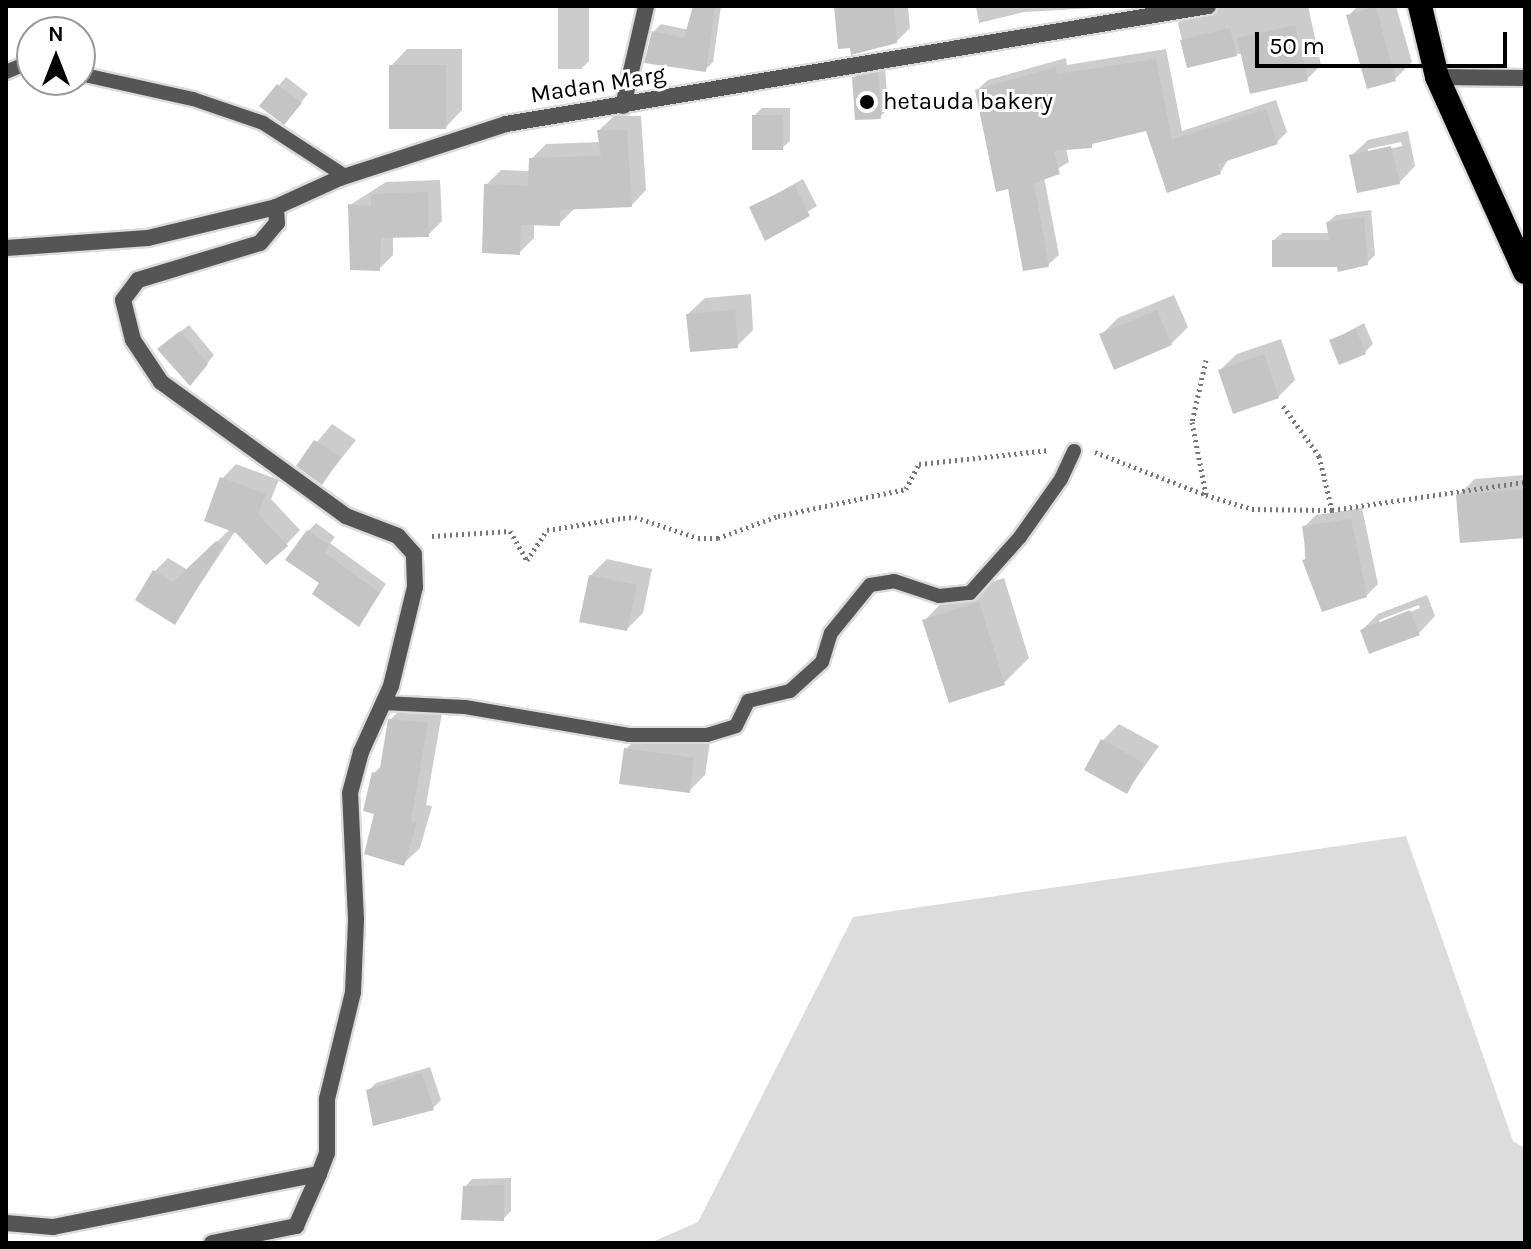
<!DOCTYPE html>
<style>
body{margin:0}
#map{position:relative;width:1531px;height:1249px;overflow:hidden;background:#fff;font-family:Karla,sans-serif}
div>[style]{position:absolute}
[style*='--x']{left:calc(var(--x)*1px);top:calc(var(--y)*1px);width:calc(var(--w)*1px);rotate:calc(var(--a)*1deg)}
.green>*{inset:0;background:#dcdcdc}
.shadow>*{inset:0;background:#0003}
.building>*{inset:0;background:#c4c4c4}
.path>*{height:5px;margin-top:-2.5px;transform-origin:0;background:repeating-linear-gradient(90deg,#777 0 2px,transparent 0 6px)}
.roads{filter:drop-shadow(2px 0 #dbdbdb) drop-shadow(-2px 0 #dbdbdb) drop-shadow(0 2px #dbdbdb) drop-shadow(0 -2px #dbdbdb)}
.lane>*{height:14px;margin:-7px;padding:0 7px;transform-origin:7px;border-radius:7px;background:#555}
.street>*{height:16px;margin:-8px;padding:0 8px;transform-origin:8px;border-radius:8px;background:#555}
.highway>*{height:24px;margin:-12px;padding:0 12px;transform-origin:12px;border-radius:12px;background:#000}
.dots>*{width:22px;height:22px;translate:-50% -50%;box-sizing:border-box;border:4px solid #fff;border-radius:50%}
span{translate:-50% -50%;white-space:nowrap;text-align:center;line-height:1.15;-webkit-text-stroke:6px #fff;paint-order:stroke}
.street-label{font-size:24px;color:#000}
.poi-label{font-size:24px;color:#000}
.left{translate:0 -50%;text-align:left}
.frame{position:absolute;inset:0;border:8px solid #000;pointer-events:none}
.north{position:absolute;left:16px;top:16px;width:80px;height:80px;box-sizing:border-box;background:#fff;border:2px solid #999;border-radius:50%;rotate:0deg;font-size:22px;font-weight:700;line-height:32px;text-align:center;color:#000}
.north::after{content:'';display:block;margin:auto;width:28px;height:36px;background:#000;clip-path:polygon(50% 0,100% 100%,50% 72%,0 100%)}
.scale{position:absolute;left:1255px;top:32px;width:252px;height:36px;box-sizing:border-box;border:4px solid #000;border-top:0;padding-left:10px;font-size:24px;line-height:28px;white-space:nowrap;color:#000;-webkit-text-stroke:6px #fff;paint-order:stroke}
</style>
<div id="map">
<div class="green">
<i style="clip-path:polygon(1406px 836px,1513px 1141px,1525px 1148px,1525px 1243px,650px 1243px,698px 1222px,853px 917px)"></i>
</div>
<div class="shadow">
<i style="clip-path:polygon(558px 6px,589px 6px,589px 61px,581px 69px,558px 69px)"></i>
<i style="clip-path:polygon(695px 6px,721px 6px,713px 62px,705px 70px,653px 32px,661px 24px,689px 30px)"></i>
<i style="clip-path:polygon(836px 6px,908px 6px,910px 28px,896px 42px,852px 46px)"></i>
<i style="clip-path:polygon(976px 6px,1131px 6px,1024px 12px,979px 23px)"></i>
<i style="clip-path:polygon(1207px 6px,1308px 6px,1321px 65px,1307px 79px,1243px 53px,1188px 66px,1178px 23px,1192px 9px)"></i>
<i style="clip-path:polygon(1358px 6px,1396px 6px,1412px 62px,1395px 79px,1348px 16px)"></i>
<i style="clip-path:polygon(407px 49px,462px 49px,462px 110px,446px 127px,391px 66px)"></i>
<i style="clip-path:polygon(1166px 49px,1182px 131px,1276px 100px,1287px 132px,1277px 142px,1229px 158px,1220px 173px,1147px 129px,1066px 148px,1069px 162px,1044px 177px,1059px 255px,1048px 265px,1010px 186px,977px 90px,988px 80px,1066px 58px,1067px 65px)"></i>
<i style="clip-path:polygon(885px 66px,888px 109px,880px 117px,854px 78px,862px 70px)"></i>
<i style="clip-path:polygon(286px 77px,308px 94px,291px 114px,262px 106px)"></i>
<i style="clip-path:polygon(762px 108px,790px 108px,790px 141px,782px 148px,754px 116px)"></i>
<i style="clip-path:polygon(614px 116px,641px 116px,646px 190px,632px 205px,574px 209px,559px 224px,534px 224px,534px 238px,519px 253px,486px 185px,501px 170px,531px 171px,531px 159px,546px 144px,601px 142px,599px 130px)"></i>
<i style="clip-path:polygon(evenodd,1408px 131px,1415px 166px,1399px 183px,1351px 156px,1368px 140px,1408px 131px,1401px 142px,1402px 146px,1368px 154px,1368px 149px,1401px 142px)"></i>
<i style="clip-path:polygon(803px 179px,817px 206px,766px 238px,751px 208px)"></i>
<i style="clip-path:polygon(440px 180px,442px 221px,428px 235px,393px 236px,393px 255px,379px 269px,350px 205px,386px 182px)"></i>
<i style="clip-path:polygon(1371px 210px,1375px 255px,1367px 263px,1338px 265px,1274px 240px,1282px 233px,1330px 233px,1328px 222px,1336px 215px)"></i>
<i style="clip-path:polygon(751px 294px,753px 330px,737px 346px,688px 314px,705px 298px)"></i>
<i style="clip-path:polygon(1174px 295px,1188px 327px,1171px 344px,1101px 335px,1118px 318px)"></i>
<i style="clip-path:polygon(1364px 323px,1373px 344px,1365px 352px,1331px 341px)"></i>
<i style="clip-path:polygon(189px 325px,214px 355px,197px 376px,167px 342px)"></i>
<i style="clip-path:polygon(1281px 339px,1295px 380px,1278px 397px,1220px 370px,1237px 354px)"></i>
<i style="clip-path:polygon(332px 424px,356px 440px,322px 483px,298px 465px)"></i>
<i style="clip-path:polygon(236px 464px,279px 480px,271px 499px,300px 530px,286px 545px,236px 530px,175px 622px,155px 571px,168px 558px,188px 570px,230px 529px,222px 479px)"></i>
<i style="clip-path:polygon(1525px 475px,1525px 536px,1458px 495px,1475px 479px)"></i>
<i style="clip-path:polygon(1362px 508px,1378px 584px,1366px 596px,1305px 560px,1304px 527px,1316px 515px)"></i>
<i style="clip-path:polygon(316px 523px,335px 537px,330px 543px,386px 584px,359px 624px,322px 583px,308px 531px)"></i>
<i style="clip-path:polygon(607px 559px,652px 569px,643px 613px,627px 629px,590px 576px)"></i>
<i style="clip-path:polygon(1004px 578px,1029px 658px,1004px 683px,925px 620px,949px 595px)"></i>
<i style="clip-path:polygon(evenodd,1427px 595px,1435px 616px,1419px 633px,1362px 630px,1378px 614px,1427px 595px,1419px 605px,1420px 608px,1379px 624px,1379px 620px,1419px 605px)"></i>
<i style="clip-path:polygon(407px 703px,443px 707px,426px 805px,432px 806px,420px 848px,403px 864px,376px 812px,374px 773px,383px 764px,390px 720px)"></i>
<i style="clip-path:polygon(1119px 724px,1159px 746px,1127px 791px,1102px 741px)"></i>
<i style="clip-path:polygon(642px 733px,710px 742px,705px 775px,689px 791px,626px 749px)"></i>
<i style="clip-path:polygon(430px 1067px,441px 1100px,433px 1108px,375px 1124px,368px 1091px,376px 1083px)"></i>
<i style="clip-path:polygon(511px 1178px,511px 1211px,503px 1219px,465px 1187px,472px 1179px)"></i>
</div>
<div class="building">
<i style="clip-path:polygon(693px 6px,715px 6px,706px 72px,644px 63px,652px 31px,684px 38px)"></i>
<i style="clip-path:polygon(834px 6px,894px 6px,897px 43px,851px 55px,850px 48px,838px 49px)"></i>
<i style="clip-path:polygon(1376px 7px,1396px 81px,1367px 89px,1346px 15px)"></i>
<i style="clip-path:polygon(1295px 25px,1308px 81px,1250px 94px,1237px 38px)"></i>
<i style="clip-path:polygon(1230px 28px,1237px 56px,1187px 68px,1180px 40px)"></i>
<i style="clip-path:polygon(1156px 59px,1172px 140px,1266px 109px,1278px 144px,1218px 164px,1221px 174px,1167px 193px,1146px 131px,1092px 144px,1092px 148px,1054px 151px,1060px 174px,1034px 183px,1049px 267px,1023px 271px,1008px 189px,996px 192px,975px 90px,1056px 67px,1057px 74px)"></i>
<i style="clip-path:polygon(389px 65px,446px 65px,446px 129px,389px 129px)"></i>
<i style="clip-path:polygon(878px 73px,881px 119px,855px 120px,852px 77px)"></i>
<i style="clip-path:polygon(277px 84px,302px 103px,284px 125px,259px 106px)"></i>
<i style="clip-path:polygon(752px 115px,783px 115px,783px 150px,752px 150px)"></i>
<i style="clip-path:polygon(597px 130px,627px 130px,632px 207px,560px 210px,560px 226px,521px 225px,520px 255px,482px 253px,484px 184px,528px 186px,529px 158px,601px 156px)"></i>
<i style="clip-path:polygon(1391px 146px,1400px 184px,1357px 193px,1349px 155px)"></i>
<i style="clip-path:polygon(795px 185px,810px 216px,765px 241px,749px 207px)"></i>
<i style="clip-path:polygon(428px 192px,429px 237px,381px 238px,380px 271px,350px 270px,348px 204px,371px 207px,371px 194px)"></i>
<i style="clip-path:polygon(1364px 217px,1368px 265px,1338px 272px,1337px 267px,1272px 267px,1272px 240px,1329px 240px,1326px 222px)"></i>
<i style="clip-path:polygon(735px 310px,738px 348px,690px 352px,686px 314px)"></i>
<i style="clip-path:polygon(1157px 310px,1172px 345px,1114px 370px,1099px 334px)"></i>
<i style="clip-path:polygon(1356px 329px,1366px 354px,1339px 365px,1329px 340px)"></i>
<i style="clip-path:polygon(180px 331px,208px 364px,190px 386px,157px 349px)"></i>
<i style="clip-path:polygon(1264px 354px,1279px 398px,1233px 414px,1218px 370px)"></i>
<i style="clip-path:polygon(314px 440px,341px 457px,322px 485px,296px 466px)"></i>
<i style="clip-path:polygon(220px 477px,266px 494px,258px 514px,288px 546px,266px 565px,236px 533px,204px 521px)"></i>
<i style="clip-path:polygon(1525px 489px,1525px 538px,1460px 543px,1456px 495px)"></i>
<i style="clip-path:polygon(1351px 519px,1367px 597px,1322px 612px,1302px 560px,1307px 559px,1302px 526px)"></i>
<i style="clip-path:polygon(307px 530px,329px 545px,324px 552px,380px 593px,359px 627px,312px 594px,319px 583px,285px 560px)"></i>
<i style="clip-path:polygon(216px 541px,223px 546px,175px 625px,135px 600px,153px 570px,173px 582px)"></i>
<i style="clip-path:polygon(589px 575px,637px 585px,627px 631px,579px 622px)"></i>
<i style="clip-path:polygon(979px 602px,1005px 685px,949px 703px,922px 620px)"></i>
<i style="clip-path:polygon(1410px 610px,1420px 635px,1369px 654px,1360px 630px)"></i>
<i style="clip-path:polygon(388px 719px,428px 723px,411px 821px,417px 822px,404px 866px,364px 854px,374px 814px,363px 811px,372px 772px,379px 774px)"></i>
<i style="clip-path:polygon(1101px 739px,1144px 763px,1127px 794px,1084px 770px)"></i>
<i style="clip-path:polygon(624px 748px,694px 758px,690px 793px,619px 784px)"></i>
<i style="clip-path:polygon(422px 1073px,434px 1110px,373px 1126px,366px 1090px)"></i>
<i style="clip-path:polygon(504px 1185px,504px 1221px,461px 1220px,463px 1186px)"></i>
</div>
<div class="path">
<i style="--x:1206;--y:360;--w:64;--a:102.7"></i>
<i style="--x:1192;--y:422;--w:74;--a:79.1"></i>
<i style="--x:1206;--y:495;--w:48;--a:16.9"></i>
<i style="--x:1252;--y:509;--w:80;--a:0.7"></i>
<i style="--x:1332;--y:510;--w:195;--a:-8.3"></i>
<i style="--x:1283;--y:406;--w:62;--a:54.2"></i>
<i style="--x:1319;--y:456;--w:56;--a:76.5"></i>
<i style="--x:1095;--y:452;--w:119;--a:21.2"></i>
<i style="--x:432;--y:536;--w:78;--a:-3.7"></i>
<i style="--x:510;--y:531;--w:34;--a:60"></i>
<i style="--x:527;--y:560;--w:36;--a:-56"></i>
<i style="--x:547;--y:530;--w:77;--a:-9"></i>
<i style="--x:623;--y:518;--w:12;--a:-5"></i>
<i style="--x:635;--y:517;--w:66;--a:18.4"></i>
<i style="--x:698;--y:538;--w:20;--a:0"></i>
<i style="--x:718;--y:538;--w:64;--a:-20.1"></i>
<i style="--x:778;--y:516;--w:131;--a:-11.9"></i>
<i style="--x:906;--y:489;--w:28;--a:-63"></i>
<i style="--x:919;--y:464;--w:131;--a:-6.1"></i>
</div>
<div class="roads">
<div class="lane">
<i style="--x:6;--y:72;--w:28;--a:-23"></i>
<i style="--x:80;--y:74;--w:116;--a:12.5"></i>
<i style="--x:193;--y:99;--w:74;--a:18.9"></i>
<i style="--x:263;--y:123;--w:98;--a:32.9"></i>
<i style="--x:383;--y:703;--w:82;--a:2.8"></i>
<i style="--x:465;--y:707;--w:166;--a:9.7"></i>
<i style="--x:629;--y:735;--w:78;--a:0"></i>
<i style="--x:707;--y:735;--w:30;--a:-17"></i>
<i style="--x:736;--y:726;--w:28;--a:-64"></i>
<i style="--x:748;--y:701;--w:43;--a:-13.4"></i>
<i style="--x:790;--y:691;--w:43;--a:-42.2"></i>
<i style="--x:822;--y:662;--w:30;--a:-73"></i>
<i style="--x:831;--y:633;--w:62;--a:-50.9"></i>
<i style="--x:870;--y:585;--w:24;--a:-9"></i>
<i style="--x:894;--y:581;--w:47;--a:18.4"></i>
<i style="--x:939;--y:596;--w:31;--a:-6"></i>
<i style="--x:970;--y:593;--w:75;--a:-48.2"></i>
<i style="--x:1020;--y:537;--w:71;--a:-54.7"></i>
<i style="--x:1061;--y:479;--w:31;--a:-65"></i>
</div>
<div class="street">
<i style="--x:1437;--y:77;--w:88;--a:0.7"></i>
<i style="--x:623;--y:106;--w:103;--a:-77"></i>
<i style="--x:6;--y:248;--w:142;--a:-4"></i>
<i style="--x:148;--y:238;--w:132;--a:-13.6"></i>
<i style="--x:276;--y:207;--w:70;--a:-24.4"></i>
<i style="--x:340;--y:178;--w:175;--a:-18"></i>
<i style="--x:506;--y:124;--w:712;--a:-9.54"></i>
<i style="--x:6;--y:1223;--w:47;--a:4.9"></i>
<i style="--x:53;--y:1227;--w:271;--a:-11.3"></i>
<i style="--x:319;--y:1174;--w:22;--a:-69"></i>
<i style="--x:327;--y:1153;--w:54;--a:-90"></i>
<i style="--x:327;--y:1099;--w:110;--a:-76.3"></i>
<i style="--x:353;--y:992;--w:73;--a:-87.6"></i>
<i style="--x:356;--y:919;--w:126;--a:-92.7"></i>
<i style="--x:350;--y:793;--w:42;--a:-75"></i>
<i style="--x:361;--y:752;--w:72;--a:-65.6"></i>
<i style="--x:391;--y:686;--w:102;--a:-76.4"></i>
<i style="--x:415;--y:587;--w:33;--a:-92"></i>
<i style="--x:414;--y:554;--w:24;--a:-132"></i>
<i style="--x:398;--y:536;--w:56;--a:-159"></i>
<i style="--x:346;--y:516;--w:228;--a:-144.1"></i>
<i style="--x:161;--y:382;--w:50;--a:-123.7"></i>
<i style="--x:133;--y:340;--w:41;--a:-104"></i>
<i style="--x:123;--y:300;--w:25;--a:-53"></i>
<i style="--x:138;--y:280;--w:127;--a:-16.9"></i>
<i style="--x:260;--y:243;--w:26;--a:-50"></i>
<i style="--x:277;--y:223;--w:16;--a:-94"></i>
<i style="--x:212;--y:1243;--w:86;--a:-11.4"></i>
<i style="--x:296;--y:1226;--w:57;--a:-66.1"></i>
</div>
<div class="highway">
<i style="--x:1420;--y:6;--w:73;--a:76.5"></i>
<i style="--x:1437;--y:77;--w:214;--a:65.7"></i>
</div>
</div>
<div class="dots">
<i style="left:867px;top:102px;background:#000"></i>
</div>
<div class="street-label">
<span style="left:598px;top:85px;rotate:-9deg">Madan Marg</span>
</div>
<div class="poi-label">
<span class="left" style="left:883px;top:102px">hetauda bakery</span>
</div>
<div class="frame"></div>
<div class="north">N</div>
<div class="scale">50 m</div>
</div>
